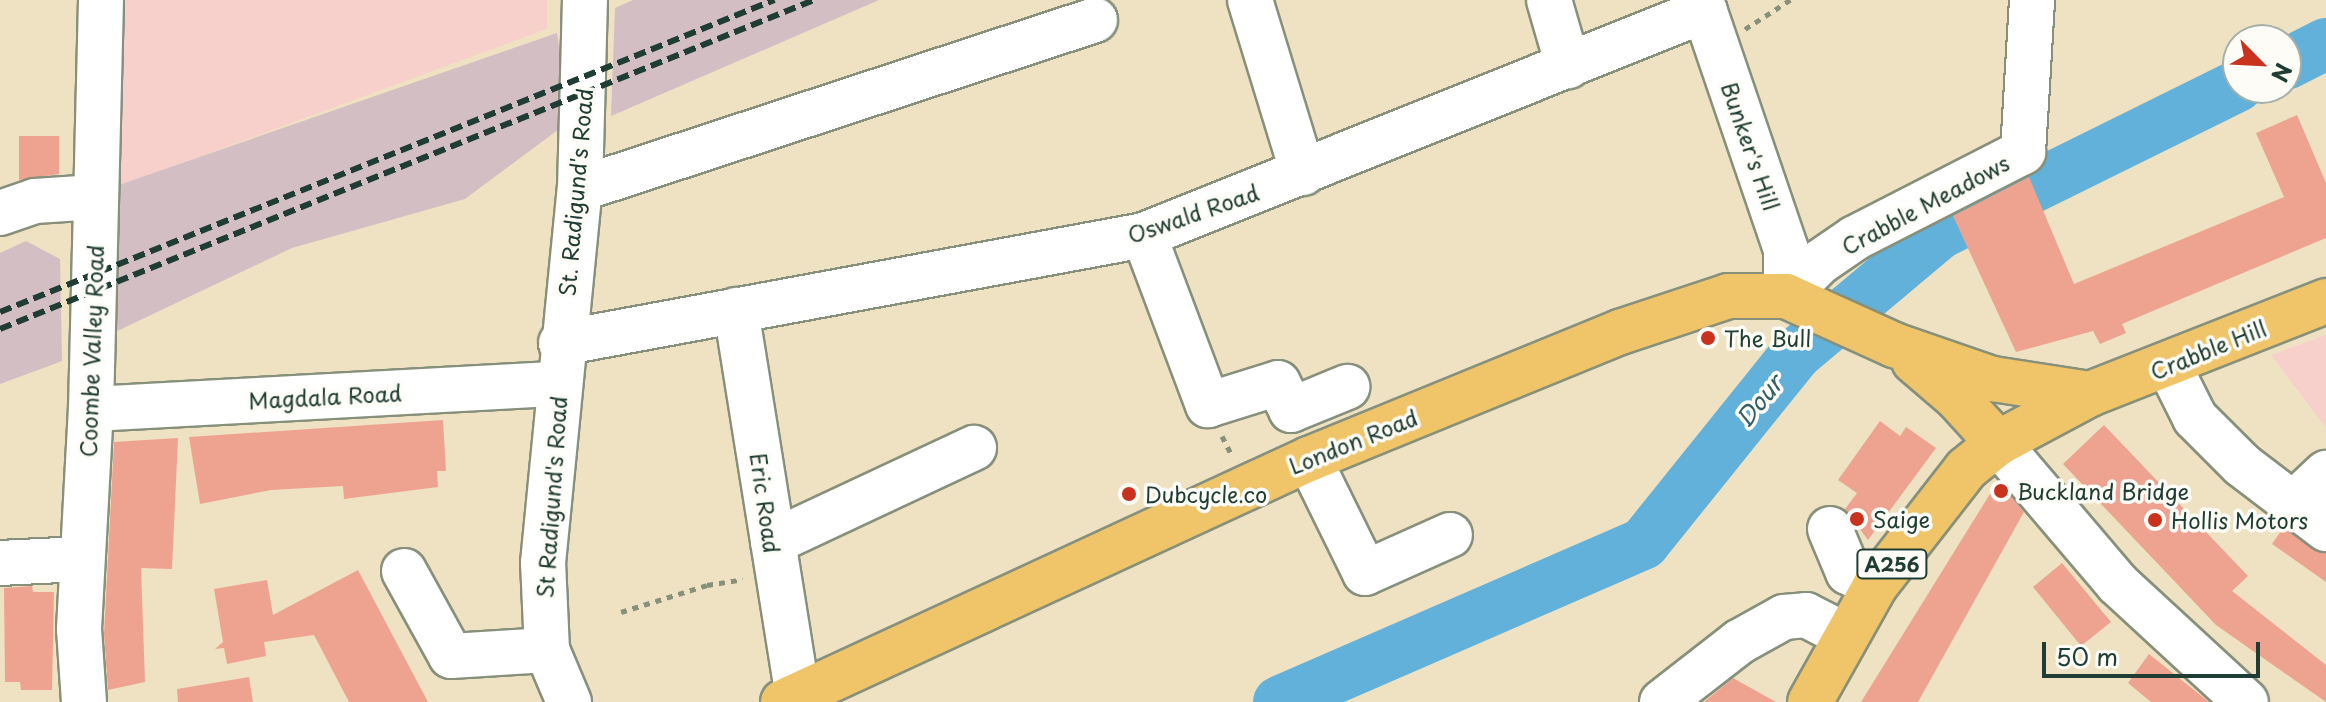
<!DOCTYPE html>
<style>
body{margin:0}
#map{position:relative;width:2326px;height:702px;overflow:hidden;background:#eee2c2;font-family:"Playpen Sans",sans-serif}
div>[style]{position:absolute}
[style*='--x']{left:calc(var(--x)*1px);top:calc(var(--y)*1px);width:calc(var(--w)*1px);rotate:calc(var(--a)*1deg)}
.built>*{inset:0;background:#f7d0cc}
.industrial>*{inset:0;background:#d2bec3}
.river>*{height:52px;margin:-26px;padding:0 26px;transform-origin:26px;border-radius:26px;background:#61b1db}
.building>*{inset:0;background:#eea390}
.path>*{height:5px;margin-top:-2.5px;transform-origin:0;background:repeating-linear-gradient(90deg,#86907b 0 6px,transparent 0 12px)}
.roads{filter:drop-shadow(2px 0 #86907b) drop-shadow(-2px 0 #86907b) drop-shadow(0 2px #86907b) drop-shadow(0 -2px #86907b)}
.minor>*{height:44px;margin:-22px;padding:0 22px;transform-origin:22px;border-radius:22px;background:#fff}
.major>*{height:44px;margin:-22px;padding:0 22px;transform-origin:22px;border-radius:22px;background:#f0c469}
.rail>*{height:6px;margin-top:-3px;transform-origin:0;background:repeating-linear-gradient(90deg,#1f3d34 0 12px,transparent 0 18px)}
.dots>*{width:22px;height:22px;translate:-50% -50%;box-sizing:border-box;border:4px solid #fdfcf7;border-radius:50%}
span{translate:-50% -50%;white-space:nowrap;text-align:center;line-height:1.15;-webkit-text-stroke:7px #fdfcf7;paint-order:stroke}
.shield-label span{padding:2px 6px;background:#fdfcf7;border:2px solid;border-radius:6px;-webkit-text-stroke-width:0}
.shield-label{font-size:20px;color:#1f3d34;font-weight:700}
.street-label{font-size:22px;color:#1f3d34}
.poi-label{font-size:22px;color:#1f3d34}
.left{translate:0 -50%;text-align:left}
.water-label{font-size:24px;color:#336066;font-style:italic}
.north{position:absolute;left:2222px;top:24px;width:80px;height:80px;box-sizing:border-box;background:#fdfcf7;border:2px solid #a4b0a9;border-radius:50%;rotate:114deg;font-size:22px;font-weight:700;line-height:32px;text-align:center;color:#1f3d34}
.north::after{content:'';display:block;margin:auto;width:28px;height:36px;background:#c8321e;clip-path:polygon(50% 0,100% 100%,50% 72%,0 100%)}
.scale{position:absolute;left:2042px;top:642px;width:218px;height:36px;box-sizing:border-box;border:4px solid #1f3d34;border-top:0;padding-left:10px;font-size:24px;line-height:28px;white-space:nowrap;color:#1f3d34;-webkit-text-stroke:6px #fdfcf7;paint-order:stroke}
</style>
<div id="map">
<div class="built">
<i style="clip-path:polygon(123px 0,547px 0,547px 29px,117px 187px)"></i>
<i style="clip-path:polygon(2326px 335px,2326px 428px,2271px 355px)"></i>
</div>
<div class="industrial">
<i style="clip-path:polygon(633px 0,879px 0,611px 116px,615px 8px)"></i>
<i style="clip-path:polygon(557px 33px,570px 121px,465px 199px,292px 248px,113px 333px,113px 187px)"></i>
<i style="clip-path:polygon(26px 241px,60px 259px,62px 361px,0 384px,0 253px)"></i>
</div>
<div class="river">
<i style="--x:2286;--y:64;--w:45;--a:-26.6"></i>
<i style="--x:1279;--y:702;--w:398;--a:-23.5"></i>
<i style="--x:1644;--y:543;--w:244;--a:-51.2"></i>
<i style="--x:1797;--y:353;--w:187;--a:-40"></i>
<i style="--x:1940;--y:233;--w:332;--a:-26.3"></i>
</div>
<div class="building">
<i style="clip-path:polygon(2297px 115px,2326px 183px,2326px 238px,2122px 324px,2126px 333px,2100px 344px,2093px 331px,2016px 352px,1953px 216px,2029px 177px,2074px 284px,2284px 197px,2256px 133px)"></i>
<i style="clip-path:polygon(19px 136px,59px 136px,59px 174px,19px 180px)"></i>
<i style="clip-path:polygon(443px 420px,446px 471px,437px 471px,438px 487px,344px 499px,343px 486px,271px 490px,200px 504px,189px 437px)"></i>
<i style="clip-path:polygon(1880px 421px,1900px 436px,1906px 427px,1936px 448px,1868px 540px,1845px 509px,1857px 493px,1838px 480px)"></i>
<i style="clip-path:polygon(2104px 425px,2248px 576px,2232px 591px,2326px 665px,2326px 702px,2216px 625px,2063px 464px)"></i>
<i style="clip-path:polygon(178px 438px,172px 569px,141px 568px,145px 682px,108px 690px,104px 634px,114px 442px)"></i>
<i style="clip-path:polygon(1998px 481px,2024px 512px,1918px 702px,1861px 702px)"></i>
<i style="clip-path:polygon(2283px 528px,2326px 553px,2326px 582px,2272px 544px)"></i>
<i style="clip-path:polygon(2062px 563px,2111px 622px,2081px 646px,2033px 587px)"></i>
<i style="clip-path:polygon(358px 570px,428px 702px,349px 702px,314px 635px,264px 642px,266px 656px,227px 664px,224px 648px,215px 649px,223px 642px,214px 589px,267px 580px,273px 615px)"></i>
<i style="clip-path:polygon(32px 586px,33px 592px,54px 592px,52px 690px,21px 690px,20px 682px,5px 682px,4px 588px)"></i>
<i style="clip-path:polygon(2149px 654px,2209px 702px,2151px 702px,2128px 683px)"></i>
<i style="clip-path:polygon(249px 677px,253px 702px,178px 702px,177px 689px)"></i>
<i style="clip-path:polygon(1733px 678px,1776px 702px,1704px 702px)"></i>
</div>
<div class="path">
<i style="--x:1745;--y:29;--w:54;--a:-32.8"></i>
<i style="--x:1222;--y:436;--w:22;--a:63"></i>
<i style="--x:621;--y:612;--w:90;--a:-17.4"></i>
<i style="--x:707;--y:585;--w:36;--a:-9"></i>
</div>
<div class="roads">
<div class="minor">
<i style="--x:1250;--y:0;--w:181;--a:73"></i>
<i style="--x:1549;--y:0;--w:69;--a:73.9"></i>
<i style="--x:1701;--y:0;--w:264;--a:71.2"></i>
<i style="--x:1786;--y:250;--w:46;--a:90"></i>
<i style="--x:580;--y:189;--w:542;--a:-18.17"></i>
<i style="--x:0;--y:213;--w:37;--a:-19"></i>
<i style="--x:35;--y:201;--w:61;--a:-3.8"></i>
<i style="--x:1144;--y:235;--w:182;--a:69.4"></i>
<i style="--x:1208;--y:405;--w:73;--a:-17.4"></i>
<i style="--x:1278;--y:383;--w:30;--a:64"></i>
<i style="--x:1291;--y:410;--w:61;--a:-22.3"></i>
<i style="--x:1786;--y:296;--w:48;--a:-45"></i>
<i style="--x:1820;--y:262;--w:42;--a:-34.4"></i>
<i style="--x:1855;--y:238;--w:189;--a:-27.1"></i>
<i style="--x:2023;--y:152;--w:152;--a:-86.6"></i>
<i style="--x:736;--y:310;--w:391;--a:80.9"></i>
<i style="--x:561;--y:343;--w:593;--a:-10.49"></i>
<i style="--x:1144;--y:235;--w:604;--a:-21.85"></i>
<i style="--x:2169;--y:366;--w:58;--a:63.4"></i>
<i style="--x:2195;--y:418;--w:66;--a:45"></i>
<i style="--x:2242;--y:465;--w:106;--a:37.3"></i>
<i style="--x:91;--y:409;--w:468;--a:-3.1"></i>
<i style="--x:1998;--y:443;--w:185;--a:49.6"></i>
<i style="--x:2118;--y:584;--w:174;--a:42.7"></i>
<i style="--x:1309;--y:459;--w:127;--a:63.8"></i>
<i style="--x:1365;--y:573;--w:93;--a:-24.1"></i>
<i style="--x:2292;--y:505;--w:47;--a:-43.3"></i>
<i style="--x:1830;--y:529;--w:47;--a:67.3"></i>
<i style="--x:1848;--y:572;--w:30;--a:27"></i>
<i style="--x:773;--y:542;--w:222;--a:-25.1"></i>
<i style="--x:0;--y:563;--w:81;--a:-2.8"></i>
<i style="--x:404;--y:571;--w:97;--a:61.1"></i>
<i style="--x:451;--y:656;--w:96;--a:-3.6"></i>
<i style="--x:84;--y:702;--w:73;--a:-93.9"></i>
<i style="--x:79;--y:629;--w:220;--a:-86.9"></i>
<i style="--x:91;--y:409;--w:409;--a:-88.6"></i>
<i style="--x:569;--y:702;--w:56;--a:-112.9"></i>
<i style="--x:547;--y:650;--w:87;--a:-92.6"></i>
<i style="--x:543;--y:563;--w:376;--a:-84.4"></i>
<i style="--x:580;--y:189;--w:189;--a:-88.5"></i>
<i style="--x:1662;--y:702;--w:98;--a:-37.9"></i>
<i style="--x:1739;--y:642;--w:51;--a:-29.1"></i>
<i style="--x:1784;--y:617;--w:22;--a:-5"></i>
<i style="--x:1806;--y:615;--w:44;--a:27.1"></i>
</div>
<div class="major">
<i style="--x:1914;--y:361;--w:57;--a:40.7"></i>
<i style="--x:1957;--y:398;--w:61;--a:47.7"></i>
<i style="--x:783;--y:702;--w:579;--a:-24.8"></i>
<i style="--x:1309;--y:459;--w:336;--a:-22.2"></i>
<i style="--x:1620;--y:332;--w:114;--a:-18.4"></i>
<i style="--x:1728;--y:296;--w:58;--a:0"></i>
<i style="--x:1786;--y:296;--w:119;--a:24.4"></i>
<i style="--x:1894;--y:345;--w:105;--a:19"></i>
<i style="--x:1993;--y:379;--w:98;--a:8.8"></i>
<i style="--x:1810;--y:702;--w:133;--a:-60.7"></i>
<i style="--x:1875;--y:586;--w:148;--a:-52.1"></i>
<i style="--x:1966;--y:469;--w:41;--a:-39.1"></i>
<i style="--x:1998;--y:443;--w:104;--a:-28"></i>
<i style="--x:2090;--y:394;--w:254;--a:-21.5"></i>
</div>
</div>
<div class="rail">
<i style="--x:0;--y:312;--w:835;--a:-21.95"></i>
<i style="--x:0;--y:329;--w:878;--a:-22.01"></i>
</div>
<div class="dots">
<i style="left:1708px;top:338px;background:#c8321e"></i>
<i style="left:2001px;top:491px;background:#c8321e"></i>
<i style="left:1129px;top:494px;background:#c8321e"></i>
<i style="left:1857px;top:519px;background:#c8321e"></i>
<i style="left:2155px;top:520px;background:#c8321e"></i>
</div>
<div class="shield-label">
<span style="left:1892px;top:564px">A256</span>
</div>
<div class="street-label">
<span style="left:1751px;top:146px;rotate:71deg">Bunker's Hill</span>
<span style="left:575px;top:192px;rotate:-85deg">St. Radigund's Road</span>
<span style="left:1925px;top:204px;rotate:-28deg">Crabble Meadows</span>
<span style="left:1193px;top:213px;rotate:-19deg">Oswald Road</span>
<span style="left:2208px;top:349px;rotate:-22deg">Crabble Hill</span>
<span style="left:91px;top:351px;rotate:-88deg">Coombe Valley Road</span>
<span style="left:325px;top:396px;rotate:-3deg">Magdala Road</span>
<span style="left:1353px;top:441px;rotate:-22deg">London Road</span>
<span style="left:551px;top:497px;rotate:-86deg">St Radigund's Road</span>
<span style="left:766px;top:503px;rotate:82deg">Eric Road</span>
</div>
<div class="poi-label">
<span class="left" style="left:1724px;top:338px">The Bull</span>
<span class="left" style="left:2017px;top:491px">Buckland Bridge</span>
<span class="left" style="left:1145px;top:494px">Dubcycle.co</span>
<span class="left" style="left:1873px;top:519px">Saige</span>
<span class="left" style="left:2171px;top:520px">Hollis Motors</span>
</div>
<div class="water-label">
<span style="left:1759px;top:401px;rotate:-51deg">Dour</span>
</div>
<div class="north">N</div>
<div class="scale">50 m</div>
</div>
